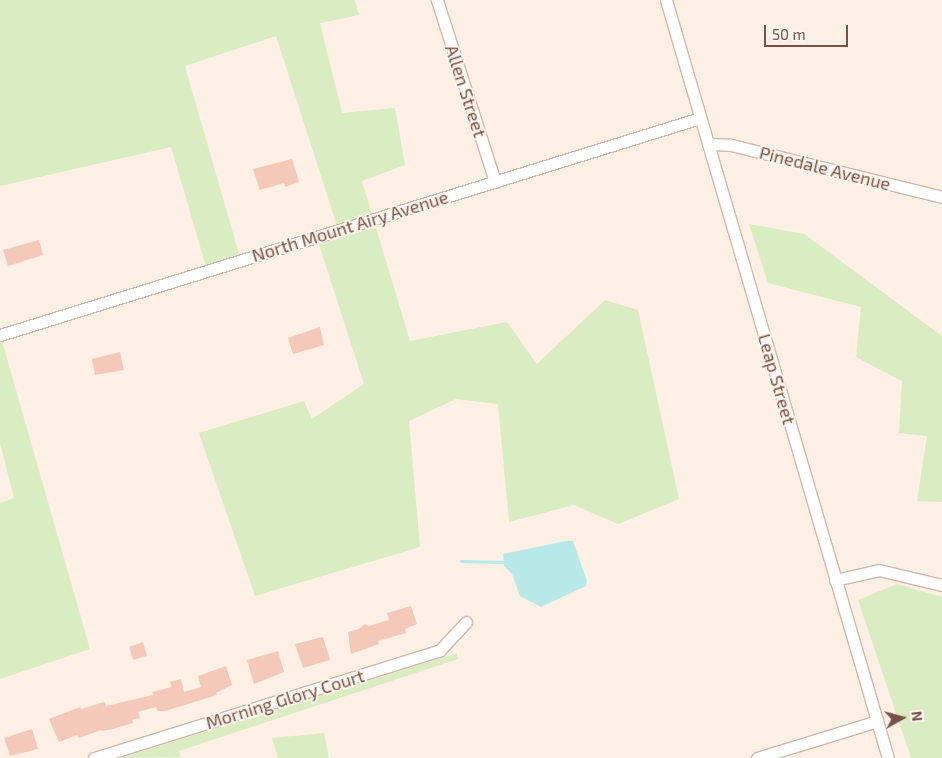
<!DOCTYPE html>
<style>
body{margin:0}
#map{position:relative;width:942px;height:758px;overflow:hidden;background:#fef0e4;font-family:"Exo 2",sans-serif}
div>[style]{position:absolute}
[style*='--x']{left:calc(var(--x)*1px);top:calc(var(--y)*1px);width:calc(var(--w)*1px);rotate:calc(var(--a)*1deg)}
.green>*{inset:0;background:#d9ecc2}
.water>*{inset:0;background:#b7e9e8}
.stream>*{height:3px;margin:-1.5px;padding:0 1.5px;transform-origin:1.5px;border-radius:1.5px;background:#b7e9e8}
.building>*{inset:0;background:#f5c9ba}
.roads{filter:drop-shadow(1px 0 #d2b8ac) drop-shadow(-1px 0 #d2b8ac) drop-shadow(0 1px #d2b8ac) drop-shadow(0 -1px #d2b8ac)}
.minor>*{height:11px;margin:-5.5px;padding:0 5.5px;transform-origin:5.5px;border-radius:5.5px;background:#fff}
span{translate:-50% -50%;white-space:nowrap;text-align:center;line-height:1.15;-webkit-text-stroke:4px #fff5ec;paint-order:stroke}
.street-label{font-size:18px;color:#785248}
.north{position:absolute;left:877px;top:693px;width:50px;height:50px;-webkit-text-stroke:4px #fff5ec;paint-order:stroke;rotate:83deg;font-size:14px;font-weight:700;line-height:20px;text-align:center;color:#785248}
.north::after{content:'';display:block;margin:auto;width:18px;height:22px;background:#785248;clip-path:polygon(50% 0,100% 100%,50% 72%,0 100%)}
.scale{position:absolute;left:764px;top:25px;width:84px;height:22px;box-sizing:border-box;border:2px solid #785248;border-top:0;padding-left:6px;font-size:15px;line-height:18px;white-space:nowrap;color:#785248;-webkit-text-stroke:4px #fff5ec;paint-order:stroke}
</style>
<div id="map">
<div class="green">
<i style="clip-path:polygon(0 0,355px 0,359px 15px,320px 23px,342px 113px,395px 108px,405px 165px,362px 181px,410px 341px,507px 322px,537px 364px,605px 300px,638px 310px,679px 499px,618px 524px,574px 505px,509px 522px,498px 404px,456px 399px,409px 421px,420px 547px,255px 596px,199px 433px,304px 401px,312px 419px,364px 384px,316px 235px,338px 229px,276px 36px,185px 66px,241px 261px,207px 270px,171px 147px,0 186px)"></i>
<i style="clip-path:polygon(749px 224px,804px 234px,942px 336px,942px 502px,917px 501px,927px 436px,899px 433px,902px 381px,856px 357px,861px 307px,768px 283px)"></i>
<i style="clip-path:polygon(0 334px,90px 649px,0 679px,0 503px,14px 498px,0 443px)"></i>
<i style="clip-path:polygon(897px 584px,942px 597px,942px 758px,911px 758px,858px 600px)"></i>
<i style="clip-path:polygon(457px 653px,458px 659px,179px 751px,181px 757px,120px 758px)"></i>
<i style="clip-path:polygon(324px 733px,329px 758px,278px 758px,272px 738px)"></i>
</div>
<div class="water">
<i style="clip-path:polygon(565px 541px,573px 541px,587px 581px,586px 586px,541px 607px,520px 596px,512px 574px,504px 566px,503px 554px)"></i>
</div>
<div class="stream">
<i style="--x:461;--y:561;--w:42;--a:1.4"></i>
</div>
<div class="building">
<i style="clip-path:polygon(292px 159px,299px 182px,285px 187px,284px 183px,260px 190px,253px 169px)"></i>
<i style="clip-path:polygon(39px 240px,43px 255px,8px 266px,3px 250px)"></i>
<i style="clip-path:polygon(320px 327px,324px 345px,293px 354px,288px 338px)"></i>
<i style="clip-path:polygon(120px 352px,124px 370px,95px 375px,92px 359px)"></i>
<i style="clip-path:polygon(411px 606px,417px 624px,405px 629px,406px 633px,378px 641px,379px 644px,351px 654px,348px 632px,359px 629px,365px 624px,369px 626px,389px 620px,387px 613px)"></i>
<i style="clip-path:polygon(323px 637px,330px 660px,303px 668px,295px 644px)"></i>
<i style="clip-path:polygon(143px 642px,147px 656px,133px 660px,129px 647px)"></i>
<i style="clip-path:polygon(278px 651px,284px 672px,254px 684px,247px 660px)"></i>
<i style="clip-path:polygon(226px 666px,232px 685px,216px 693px,217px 695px,165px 711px,158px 711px,156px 707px,138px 712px,140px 718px,132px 720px,133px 723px,113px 729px,102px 731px,101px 730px,79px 738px,77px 735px,59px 742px,49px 719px,80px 707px,81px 709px,104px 702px,106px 706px,153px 695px,152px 692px,172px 687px,170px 682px,181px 679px,184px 692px,201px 687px,198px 676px)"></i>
<i style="clip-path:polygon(32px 729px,38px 749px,10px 756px,4px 738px)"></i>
</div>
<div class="roads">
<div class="minor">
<i style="--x:437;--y:0;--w:191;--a:72.3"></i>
<i style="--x:666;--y:0;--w:790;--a:73.68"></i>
<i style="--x:708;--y:144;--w:23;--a:2"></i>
<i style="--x:731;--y:145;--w:217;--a:13.8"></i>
<i style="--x:0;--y:335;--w:733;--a:-17.22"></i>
<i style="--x:835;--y:580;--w:45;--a:-12.8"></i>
<i style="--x:879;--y:570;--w:65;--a:13.4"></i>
<i style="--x:94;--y:758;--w:362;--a:-17.3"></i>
<i style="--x:440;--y:650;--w:38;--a:-47"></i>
<i style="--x:757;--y:758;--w:126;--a:-17.1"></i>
</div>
</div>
<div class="street-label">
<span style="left:466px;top:91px;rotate:72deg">Allen Street</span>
<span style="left:825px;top:168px;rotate:14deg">Pinedale Avenue</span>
<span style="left:350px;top:226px;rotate:-17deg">North Mount Airy Avenue</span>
<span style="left:777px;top:379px;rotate:74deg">Leap Street</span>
<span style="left:285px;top:699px;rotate:-17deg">Morning Glory Court</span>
</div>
<div class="north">N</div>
<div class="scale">50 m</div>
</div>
